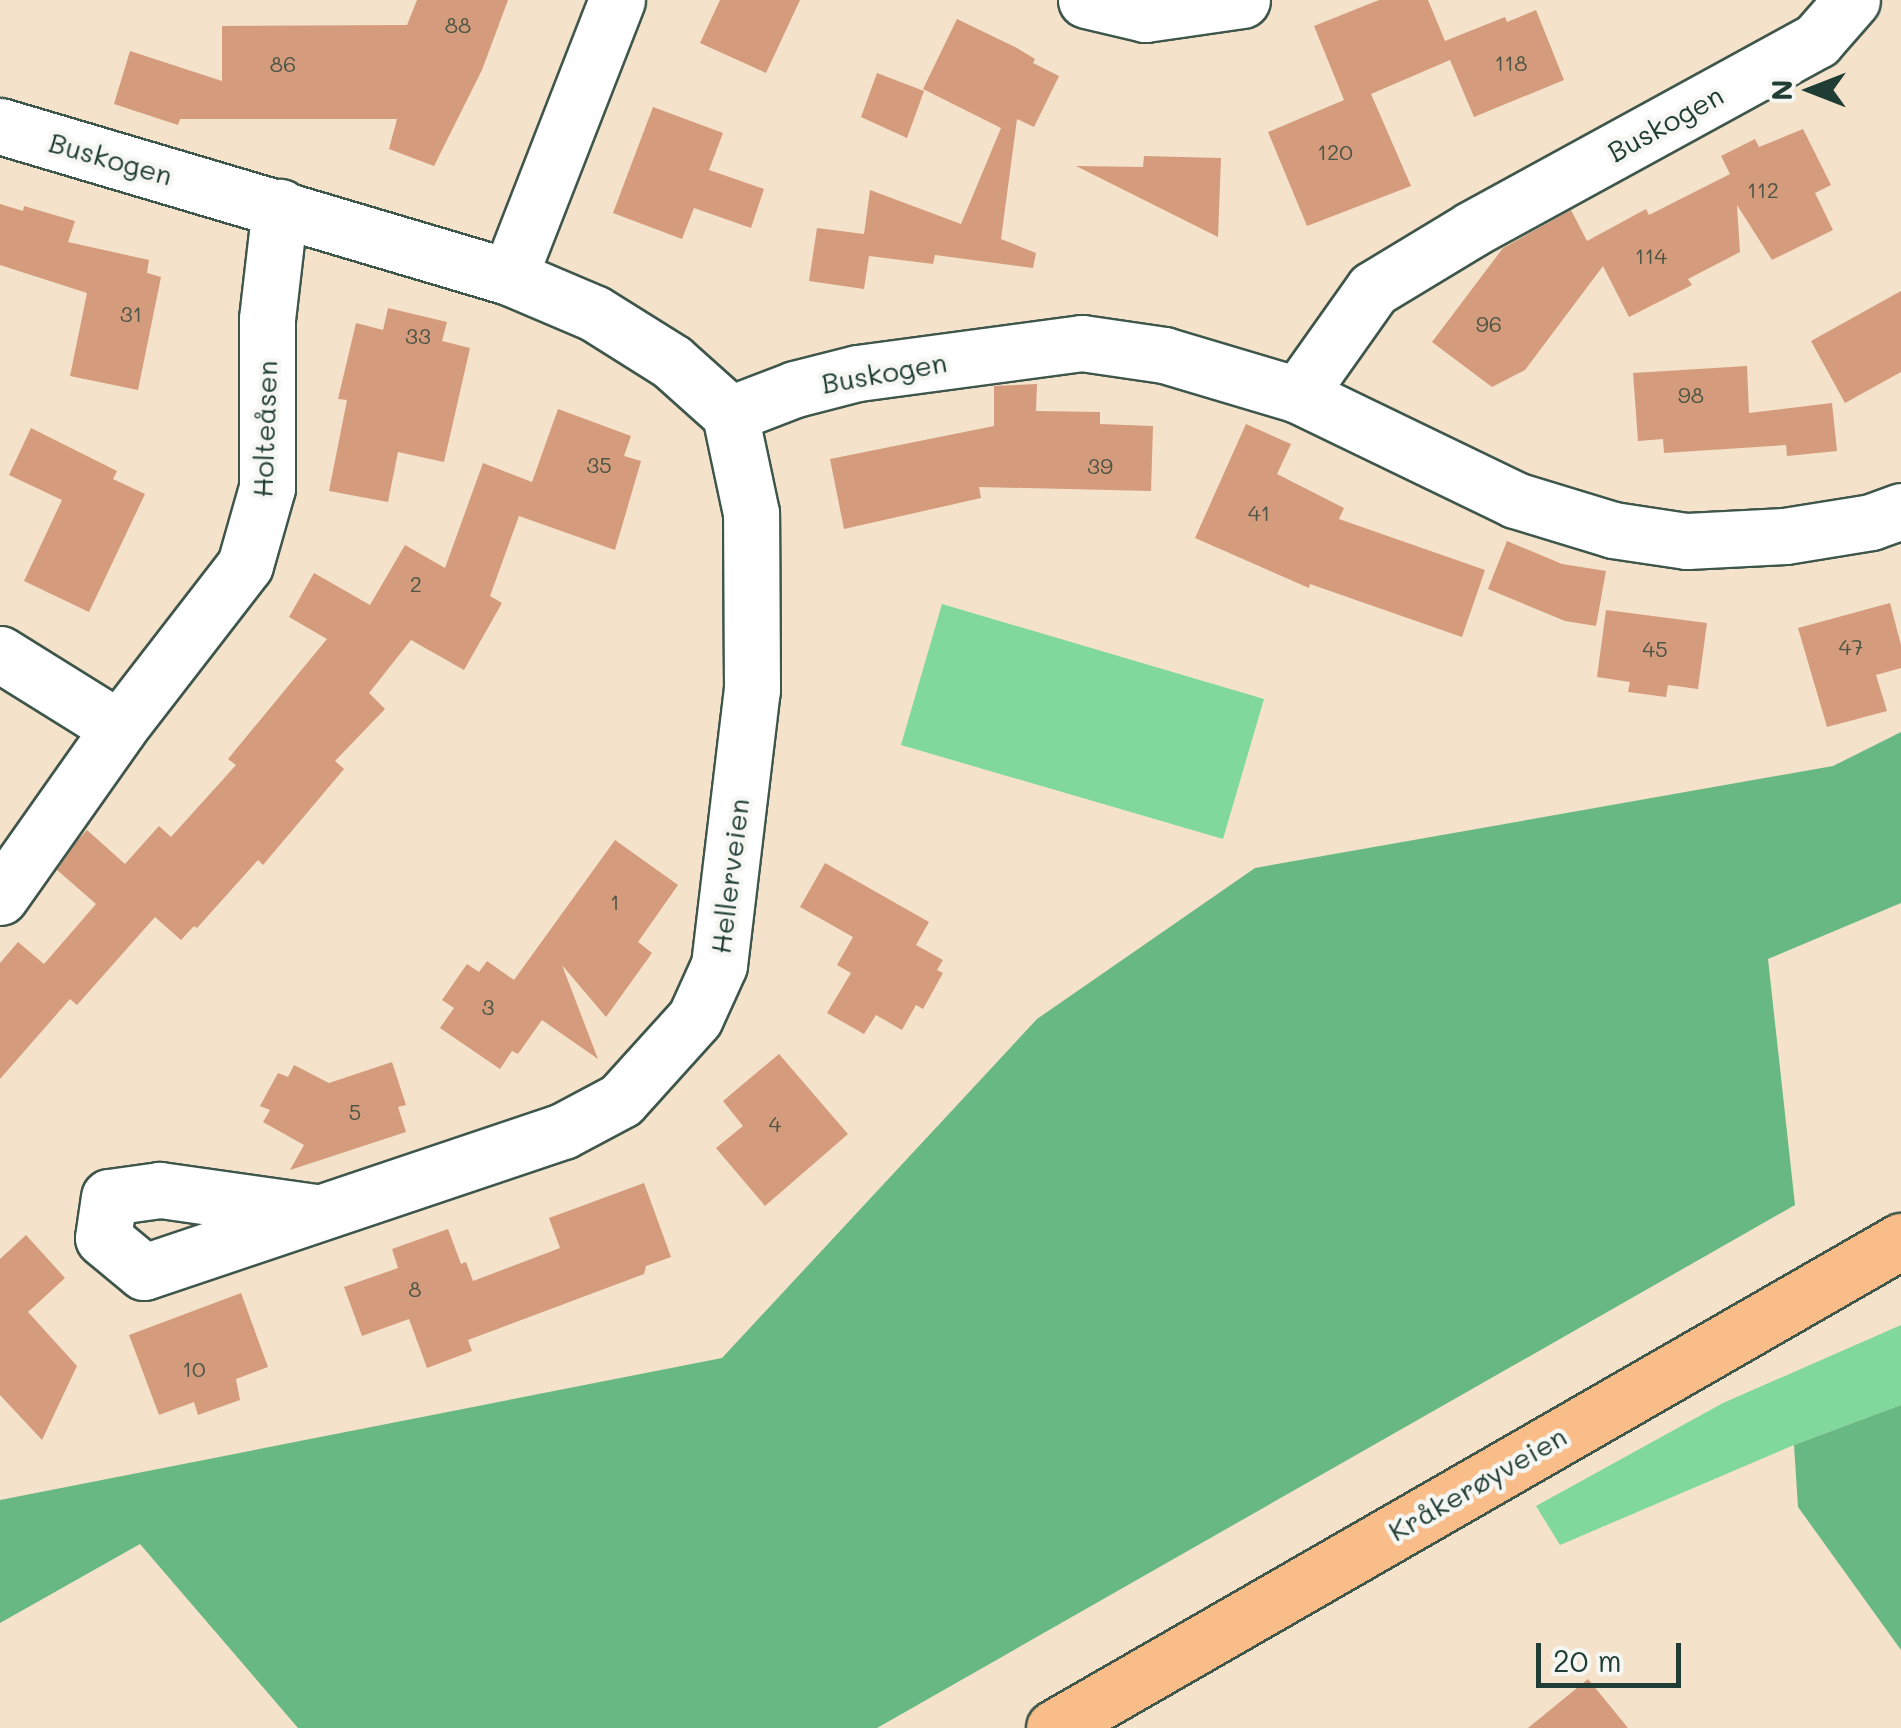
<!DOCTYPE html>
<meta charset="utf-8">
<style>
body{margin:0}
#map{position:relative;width:1901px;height:1728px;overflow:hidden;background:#f4e2cb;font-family:Mali,sans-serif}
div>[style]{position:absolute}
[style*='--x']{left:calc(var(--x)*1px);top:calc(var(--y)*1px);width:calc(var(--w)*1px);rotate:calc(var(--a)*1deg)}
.green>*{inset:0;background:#80d89c}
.forest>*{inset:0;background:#68b884}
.building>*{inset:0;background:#d49c7c}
.roads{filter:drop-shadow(2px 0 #3f564b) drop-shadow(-2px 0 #3f564b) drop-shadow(0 2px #3f564b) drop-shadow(0 -2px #3f564b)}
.street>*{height:55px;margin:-27.5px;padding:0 27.5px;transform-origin:27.5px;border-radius:27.5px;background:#fff}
.primary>*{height:55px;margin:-27.5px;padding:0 27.5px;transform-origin:27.5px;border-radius:27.5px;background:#f8bd88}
span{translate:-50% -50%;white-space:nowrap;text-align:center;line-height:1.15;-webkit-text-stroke:9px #f6f6f2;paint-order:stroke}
.number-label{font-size:22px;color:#4c5546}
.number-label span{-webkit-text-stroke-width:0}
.street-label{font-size:28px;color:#1f3d34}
.north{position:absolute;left:1761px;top:40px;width:100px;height:100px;-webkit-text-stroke:8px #f6f6f2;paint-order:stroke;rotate:270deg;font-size:28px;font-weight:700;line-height:40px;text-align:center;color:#1f3d34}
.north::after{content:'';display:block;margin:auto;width:35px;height:45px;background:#1f3d34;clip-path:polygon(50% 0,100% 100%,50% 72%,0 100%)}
.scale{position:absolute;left:1536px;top:1643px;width:145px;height:45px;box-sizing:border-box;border:5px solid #1f3d34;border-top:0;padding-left:12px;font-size:30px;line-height:35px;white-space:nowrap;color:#1f3d34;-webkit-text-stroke:8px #f6f6f2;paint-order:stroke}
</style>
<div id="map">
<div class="green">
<i style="clip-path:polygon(942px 604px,1264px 699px,1223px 839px,901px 745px)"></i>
<i style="clip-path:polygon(1901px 1325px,1901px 1405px,1794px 1445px,1560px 1545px,1536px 1506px,1723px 1403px)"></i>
</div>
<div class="forest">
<i style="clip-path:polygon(1901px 732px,1901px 903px,1768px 959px,1795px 1205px,877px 1728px,298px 1728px,140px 1544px,0 1623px,0 1500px,722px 1358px,1037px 1019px,1255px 868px,1833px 766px)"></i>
<i style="clip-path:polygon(1901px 1405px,1901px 1650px,1798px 1507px,1794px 1445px)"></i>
</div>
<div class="building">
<i style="clip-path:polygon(417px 0,508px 0,482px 70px,434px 166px,389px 149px,397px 119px,180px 119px,178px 125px,114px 104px,130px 51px,222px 81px,222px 26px,407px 25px)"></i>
<i style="clip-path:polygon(720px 0,800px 0,766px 73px,700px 43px)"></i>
<i style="clip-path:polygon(1379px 0,1428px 0,1445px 41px,1505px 17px,1507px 22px,1536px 10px,1564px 80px,1474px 117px,1450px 60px,1371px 94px,1411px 186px,1307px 226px,1268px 132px,1344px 100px,1314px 26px)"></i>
<i style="clip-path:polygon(957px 19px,1017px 48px,1035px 59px,1033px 63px,1059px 76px,1034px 127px,1017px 119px,1001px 239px,1036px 253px,1033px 268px,935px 255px,933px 264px,869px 256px,864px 289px,809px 281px,817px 228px,864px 234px,870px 190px,961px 224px,1001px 128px,923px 89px)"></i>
<i style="clip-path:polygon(877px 73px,924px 91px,907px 138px,861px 117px)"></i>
<i style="clip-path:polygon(653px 107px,723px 133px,709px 170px,764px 189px,751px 228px,694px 208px,682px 239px,613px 213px)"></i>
<i style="clip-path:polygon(1803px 129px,1831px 185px,1815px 193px,1833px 230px,1772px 260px,1737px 205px,1740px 252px,1688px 279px,1692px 285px,1629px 317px,1603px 266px,1525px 370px,1492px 387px,1432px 342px,1503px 248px,1571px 210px,1587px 241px,1646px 209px,1649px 215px,1730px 174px,1721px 156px,1755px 139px,1759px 147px)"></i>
<i style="clip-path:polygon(1144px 156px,1221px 158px,1218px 237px,1076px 166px,1143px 167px)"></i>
<i style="clip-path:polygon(0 204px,23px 211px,24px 206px,75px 221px,68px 242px,149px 260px,147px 273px,161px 277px,138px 390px,70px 376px,87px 293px,0 265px)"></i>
<i style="clip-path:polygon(1901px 291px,1901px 372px,1845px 403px,1811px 341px)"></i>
<i style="clip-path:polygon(388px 308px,447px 322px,442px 341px,470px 348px,444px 462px,398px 452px,388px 502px,329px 491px,347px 400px,338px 399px,356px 323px,383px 330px)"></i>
<i style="clip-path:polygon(1747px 366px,1749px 413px,1832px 403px,1837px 451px,1787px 456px,1786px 445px,1664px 453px,1663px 439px,1638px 441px,1633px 373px)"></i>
<i style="clip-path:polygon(1037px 384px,1036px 411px,1100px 412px,1100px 424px,1153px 426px,1151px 491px,979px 487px,981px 498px,844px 529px,830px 459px,994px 426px,994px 386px)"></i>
<i style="clip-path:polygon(558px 409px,631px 436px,624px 456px,641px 461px,615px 550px,519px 516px,490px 596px,502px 603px,464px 670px,411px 640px,369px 693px,385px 709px,335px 761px,344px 769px,263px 865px,258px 860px,197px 928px,194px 926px,181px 940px,155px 917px,77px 1005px,70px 999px,0 1079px,0 963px,18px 942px,44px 964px,96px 904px,57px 870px,78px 840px,87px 830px,125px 864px,159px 826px,171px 837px,236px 765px,228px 759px,327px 639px,289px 617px,314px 573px,370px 605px,405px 545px,445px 568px,483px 463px,532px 482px)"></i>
<i style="clip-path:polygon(1246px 424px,1291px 444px,1277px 474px,1344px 508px,1339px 519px,1485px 570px,1462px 637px,1310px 584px,1309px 588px,1195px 538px)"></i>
<i style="clip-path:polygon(31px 428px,117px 471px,113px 479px,145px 494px,89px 612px,24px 581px,62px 500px,9px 475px)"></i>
<i style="clip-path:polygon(1507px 541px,1562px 564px,1606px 571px,1596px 626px,1565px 621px,1488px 589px)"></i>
<i style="clip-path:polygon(1890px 603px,1901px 645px,1901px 668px,1876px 675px,1887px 711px,1827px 727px,1798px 628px)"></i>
<i style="clip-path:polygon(1606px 610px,1707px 623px,1698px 689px,1668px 685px,1666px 697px,1628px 692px,1630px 682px,1597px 677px)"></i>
<i style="clip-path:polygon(615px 840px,678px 885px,638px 942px,652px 953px,606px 1017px,562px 965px,598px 1059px,542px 1020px,518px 1054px,512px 1051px,500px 1069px,440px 1028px,454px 1008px,442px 1000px,467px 964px,479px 972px,487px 961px,514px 980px)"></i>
<i style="clip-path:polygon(825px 863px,929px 922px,916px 945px,943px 960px,937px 970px,943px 973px,923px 1009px,916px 1005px,902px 1030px,876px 1015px,864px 1034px,827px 1013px,851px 973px,837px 965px,853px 937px,800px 907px)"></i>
<i style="clip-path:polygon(779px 1054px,848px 1134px,765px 1206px,716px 1148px,743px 1126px,723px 1101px)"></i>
<i style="clip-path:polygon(392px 1062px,406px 1105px,398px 1107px,406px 1132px,290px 1170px,304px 1145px,263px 1122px,270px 1110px,260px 1106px,278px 1073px,288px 1077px,294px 1065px,329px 1083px)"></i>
<i style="clip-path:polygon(644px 1183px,671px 1257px,646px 1266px,644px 1274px,468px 1340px,472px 1351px,427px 1368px,409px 1319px,362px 1336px,344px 1287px,398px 1268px,392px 1249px,448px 1229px,461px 1264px,466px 1262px,473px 1281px,560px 1248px,549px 1218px)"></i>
<i style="clip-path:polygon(26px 1235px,65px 1278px,28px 1312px,77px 1366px,42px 1440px,0 1395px,0 1259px)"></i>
<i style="clip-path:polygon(241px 1293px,268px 1367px,236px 1379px,240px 1400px,198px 1415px,194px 1402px,159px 1415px,129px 1335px)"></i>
<i style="clip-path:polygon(1588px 1679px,1628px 1728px,1528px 1728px)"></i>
</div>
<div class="roads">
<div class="street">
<i style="--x:1086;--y:0;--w:61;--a:13.3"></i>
<i style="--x:1145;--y:14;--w:98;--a:-8.2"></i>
<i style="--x:0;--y:126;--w:531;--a:16.52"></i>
<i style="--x:509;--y:277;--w:92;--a:23"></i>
<i style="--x:594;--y:313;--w:92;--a:32.1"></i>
<i style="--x:672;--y:362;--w:78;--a:41.9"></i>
<i style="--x:509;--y:277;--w:297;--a:-68.7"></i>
<i style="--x:1298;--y:395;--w:130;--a:-54.7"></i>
<i style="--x:1373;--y:289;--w:116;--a:-31.2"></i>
<i style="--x:1472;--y:229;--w:393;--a:-28.7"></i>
<i style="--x:1817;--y:40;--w:53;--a:-48.8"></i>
<i style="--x:730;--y:414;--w:70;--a:-21"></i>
<i style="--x:795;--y:389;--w:65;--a:-14.3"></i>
<i style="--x:858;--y:373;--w:226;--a:-7.6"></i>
<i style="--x:1082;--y:343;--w:83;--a:8.3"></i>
<i style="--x:1164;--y:355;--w:140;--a:16.6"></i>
<i style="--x:1298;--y:395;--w:241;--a:25.8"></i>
<i style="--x:1515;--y:500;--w:102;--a:17"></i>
<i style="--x:1613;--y:530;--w:75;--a:8.5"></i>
<i style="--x:1687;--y:541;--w:98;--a:-2.9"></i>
<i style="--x:1785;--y:536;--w:87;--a:-9.2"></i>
<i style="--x:1871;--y:522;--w:32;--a:-20"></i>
<i style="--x:0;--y:654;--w:140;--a:31.9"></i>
<i style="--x:119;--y:728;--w:206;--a:-52.3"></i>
<i style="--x:245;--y:565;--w:80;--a:-74.1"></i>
<i style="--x:267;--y:488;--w:169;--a:-90"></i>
<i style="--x:267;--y:319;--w:113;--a:-83.4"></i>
<i style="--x:0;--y:897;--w:207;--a:-54.8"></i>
<i style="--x:315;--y:1212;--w:157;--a:-171.9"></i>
<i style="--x:160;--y:1190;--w:51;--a:172.2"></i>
<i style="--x:109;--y:1197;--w:41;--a:98.3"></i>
<i style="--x:103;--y:1238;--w:53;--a:39.7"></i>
<i style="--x:144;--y:1272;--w:442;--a:-18.6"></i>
<i style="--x:563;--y:1131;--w:66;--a:-28.1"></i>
<i style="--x:621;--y:1100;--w:110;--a:-47.9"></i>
<i style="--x:695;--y:1018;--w:58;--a:-65.6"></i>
<i style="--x:719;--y:965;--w:277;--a:-83.2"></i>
<i style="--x:752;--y:690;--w:177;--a:-90.3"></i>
<i style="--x:751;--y:513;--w:101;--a:-102"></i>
</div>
<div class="primary">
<i style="--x:1054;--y:1728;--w:977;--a:-29.9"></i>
</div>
</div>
<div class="number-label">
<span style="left:458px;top:25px">88</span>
<span style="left:1511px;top:63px">118</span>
<span style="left:283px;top:64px">86</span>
<span style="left:1335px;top:152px">120</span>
<span style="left:1763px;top:190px">112</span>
<span style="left:1651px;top:256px">114</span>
<span style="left:131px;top:314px">31</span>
<span style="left:1489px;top:324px">96</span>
<span style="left:418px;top:336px">33</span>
<span style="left:1691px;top:395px">98</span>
<span style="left:599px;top:465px">35</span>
<span style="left:1100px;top:466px">39</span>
<span style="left:1259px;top:513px">41</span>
<span style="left:416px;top:584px">2</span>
<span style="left:1851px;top:647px">47</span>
<span style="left:1655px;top:649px">45</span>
<span style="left:615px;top:902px">1</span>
<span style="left:488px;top:1007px">3</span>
<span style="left:355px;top:1112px">5</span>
<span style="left:775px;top:1124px">4</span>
<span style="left:415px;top:1289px">8</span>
<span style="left:194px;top:1369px">10</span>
</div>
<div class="street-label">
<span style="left:1665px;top:123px;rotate:-29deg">Buskogen</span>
<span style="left:111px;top:158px;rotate:16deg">Buskogen</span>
<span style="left:884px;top:372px;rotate:-10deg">Buskogen</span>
<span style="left:264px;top:429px;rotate:-88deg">Holteåsen</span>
<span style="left:729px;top:876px;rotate:-83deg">Hellerveien</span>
<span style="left:1477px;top:1483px;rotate:-30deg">Kråkerøyveien</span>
</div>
<div class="north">N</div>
<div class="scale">20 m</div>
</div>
